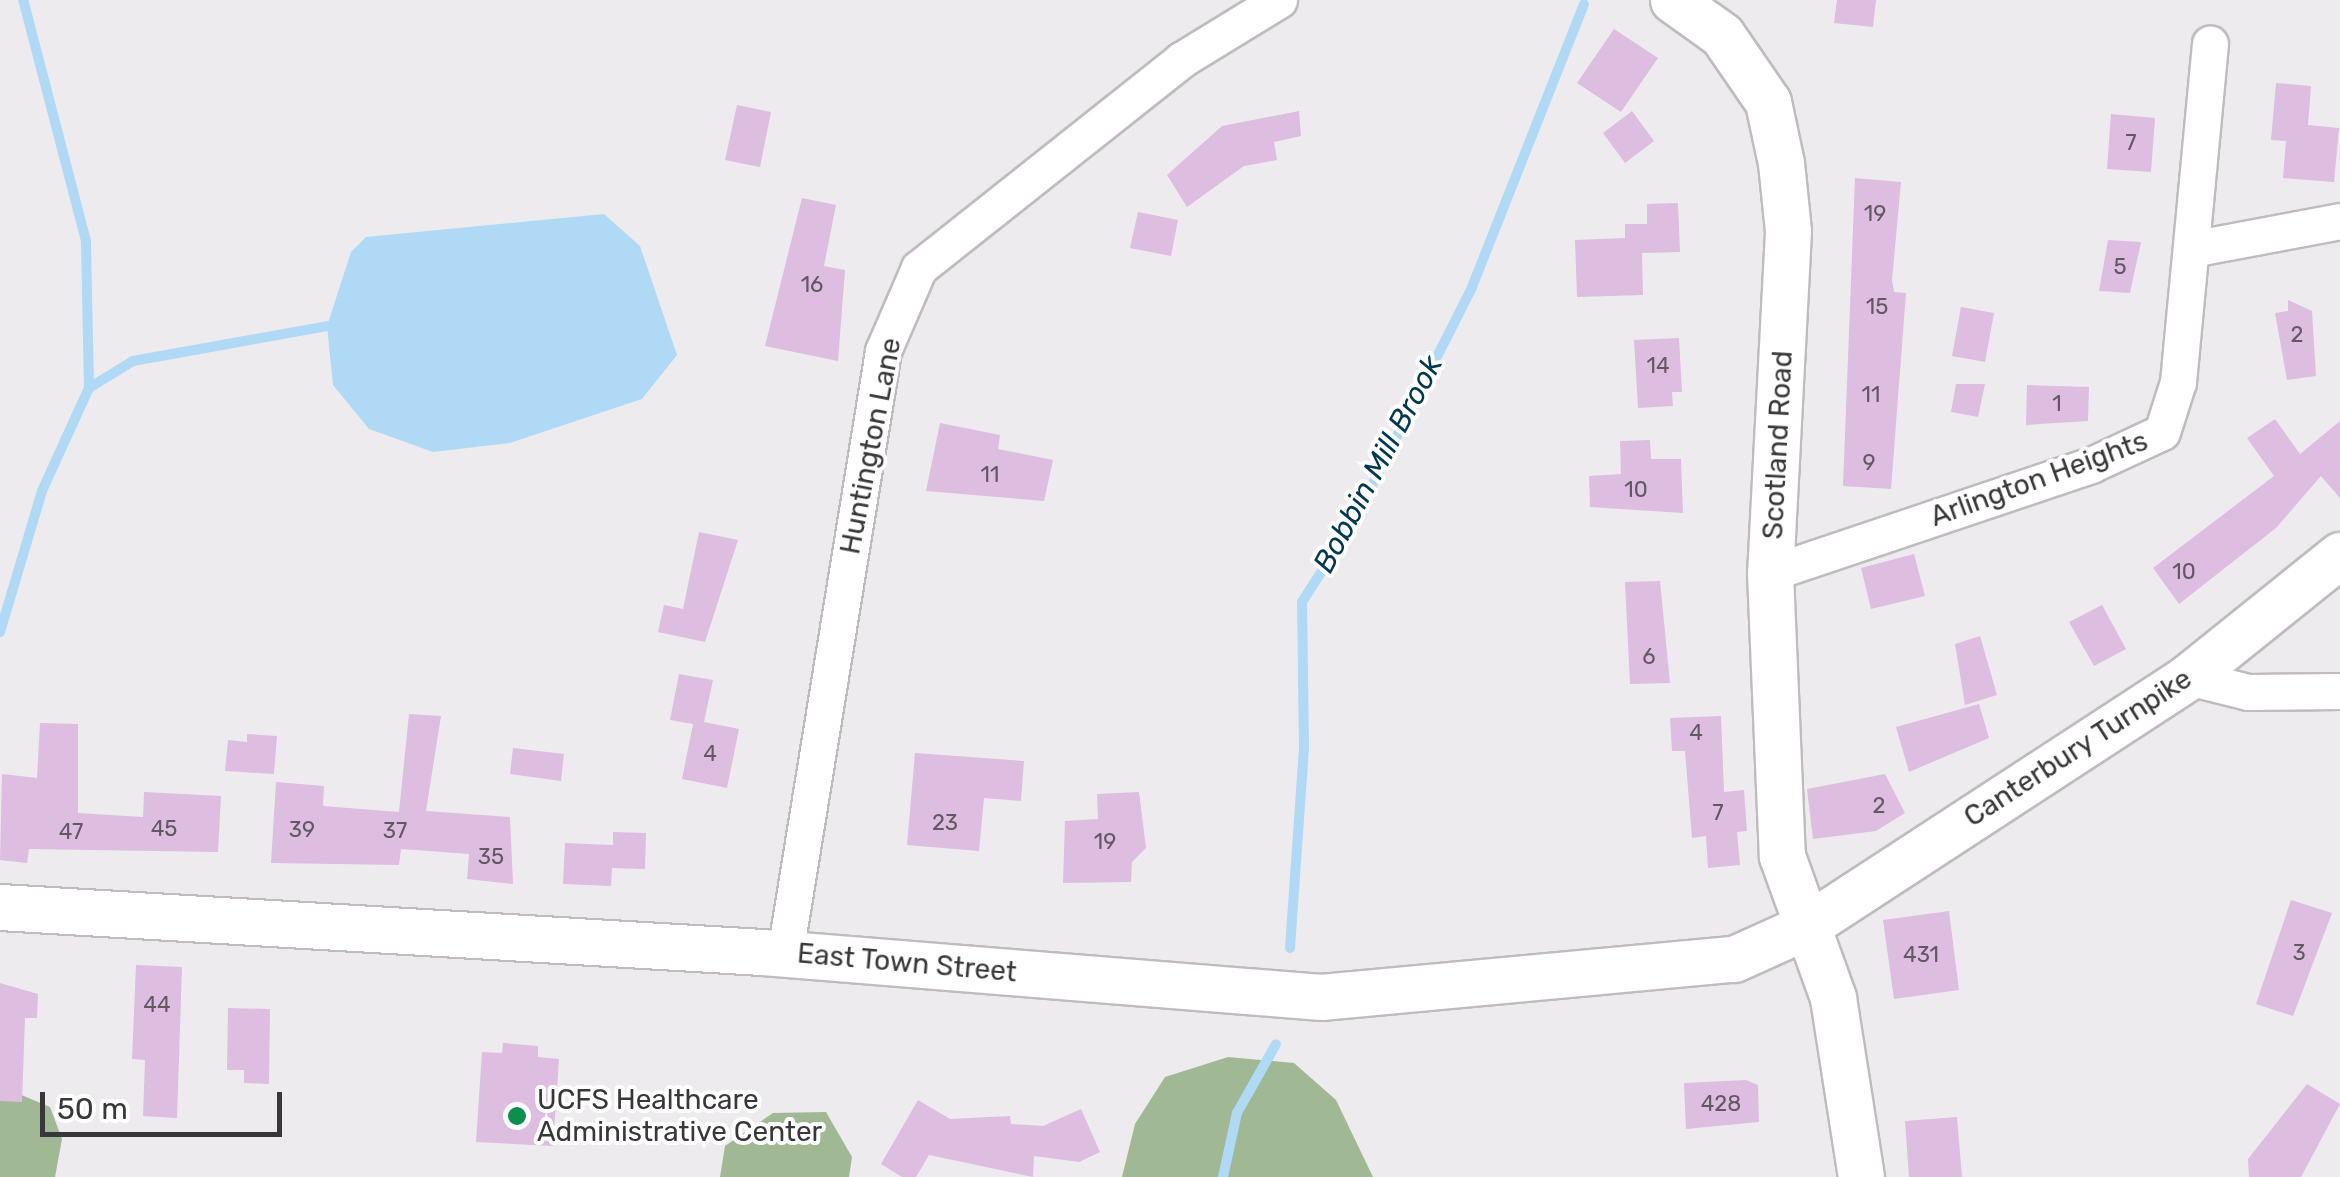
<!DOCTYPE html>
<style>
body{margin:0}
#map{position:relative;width:2340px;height:1177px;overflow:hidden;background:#eeebef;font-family:Rubik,sans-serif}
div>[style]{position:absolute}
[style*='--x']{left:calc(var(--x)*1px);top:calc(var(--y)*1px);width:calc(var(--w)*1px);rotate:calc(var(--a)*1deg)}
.forest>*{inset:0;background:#a0b994}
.water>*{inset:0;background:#b0d9f6}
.stream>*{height:10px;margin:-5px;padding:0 5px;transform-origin:5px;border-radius:5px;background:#b0d9f6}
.building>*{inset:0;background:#ddbde0}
.roads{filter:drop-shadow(2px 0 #bfbbbf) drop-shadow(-2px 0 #bfbbbf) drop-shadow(0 2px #bfbbbf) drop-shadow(0 -2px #bfbbbf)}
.minor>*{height:35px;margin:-17.5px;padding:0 17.5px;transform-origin:17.5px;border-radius:17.5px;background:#fff}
.tertiary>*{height:45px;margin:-22.5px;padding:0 22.5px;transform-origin:22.5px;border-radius:22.5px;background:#fff}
.dots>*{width:28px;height:28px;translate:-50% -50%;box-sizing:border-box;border:5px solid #fff;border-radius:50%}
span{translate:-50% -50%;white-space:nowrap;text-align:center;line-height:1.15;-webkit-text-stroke:8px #fff;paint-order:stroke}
.number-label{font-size:22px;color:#615863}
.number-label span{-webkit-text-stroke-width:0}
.street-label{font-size:28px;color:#383739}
.poi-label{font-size:28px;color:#383739}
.left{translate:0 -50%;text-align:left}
.water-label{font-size:30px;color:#003752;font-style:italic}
.scale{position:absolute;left:40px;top:1092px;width:242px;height:45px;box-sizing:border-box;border:5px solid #383739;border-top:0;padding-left:12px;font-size:30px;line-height:35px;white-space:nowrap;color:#383739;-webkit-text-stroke:8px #fff;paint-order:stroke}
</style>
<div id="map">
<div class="forest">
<i style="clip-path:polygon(1228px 1057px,1294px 1063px,1336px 1100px,1373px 1177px,1122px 1177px,1135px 1124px,1165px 1077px)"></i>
<i style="clip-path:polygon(0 1086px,50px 1107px,62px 1139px,55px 1177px,0 1177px)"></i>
<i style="clip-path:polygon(826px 1112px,852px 1157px,849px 1177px,720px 1177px,725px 1146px,773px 1113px)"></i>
</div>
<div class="water">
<i style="clip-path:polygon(604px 214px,640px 246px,677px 355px,642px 399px,510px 443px,433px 452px,369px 429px,333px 385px,327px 326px,351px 252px,366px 237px)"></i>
</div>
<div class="stream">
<i style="--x:89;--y:388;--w:52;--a:-31.5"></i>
<i style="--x:133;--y:361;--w:197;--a:-10.2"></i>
<i style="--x:0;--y:632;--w:147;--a:-73.4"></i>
<i style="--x:42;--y:491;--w:113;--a:-65.5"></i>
<i style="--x:89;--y:388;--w:147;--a:-91.2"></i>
<i style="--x:86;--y:241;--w:249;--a:-104.6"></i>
<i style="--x:1290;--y:948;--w:202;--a:-86"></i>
<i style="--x:1304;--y:746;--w:144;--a:-90.8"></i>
<i style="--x:1302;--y:602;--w:98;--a:-57.4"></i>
<i style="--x:1355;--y:519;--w:260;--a:-63.2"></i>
<i style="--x:1472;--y:287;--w:304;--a:-68.4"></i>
<i style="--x:1223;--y:1177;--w:66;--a:-77.7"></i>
<i style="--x:1237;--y:1113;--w:79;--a:-60.5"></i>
</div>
<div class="building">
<i style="clip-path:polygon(1837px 0,1876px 0,1873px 27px,1834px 23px)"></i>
<i style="clip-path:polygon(1614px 29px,1658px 58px,1621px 112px,1577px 83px)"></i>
<i style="clip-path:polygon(2276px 83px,2311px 86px,2308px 125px,2339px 128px,2334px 182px,2283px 178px,2286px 141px,2271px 140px)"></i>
<i style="clip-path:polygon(737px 105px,771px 112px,760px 167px,725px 160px)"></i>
<i style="clip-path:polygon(1299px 111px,1301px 136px,1274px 142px,1277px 160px,1244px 166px,1187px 207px,1167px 175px,1222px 126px)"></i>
<i style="clip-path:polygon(1632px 111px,1654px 141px,1625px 163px,1603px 133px)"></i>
<i style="clip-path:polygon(2111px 114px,2155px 118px,2151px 172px,2107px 169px)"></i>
<i style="clip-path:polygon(1855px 178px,1901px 182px,1892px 280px,1894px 292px,1906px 293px,1891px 489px,1843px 486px)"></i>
<i style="clip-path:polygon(802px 198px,836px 205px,824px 266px,845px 270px,838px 361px,765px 346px)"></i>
<i style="clip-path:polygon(1678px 203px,1680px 252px,1642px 253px,1643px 295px,1577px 297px,1575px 240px,1625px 238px,1625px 224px,1647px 224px,1647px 204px)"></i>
<i style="clip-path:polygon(1138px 212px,1178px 220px,1171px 256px,1130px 248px)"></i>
<i style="clip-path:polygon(2108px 240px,2141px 242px,2130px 293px,2099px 291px)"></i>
<i style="clip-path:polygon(2288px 300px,2312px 311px,2316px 376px,2287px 380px,2275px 313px,2288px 311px)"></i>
<i style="clip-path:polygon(1961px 307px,1994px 313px,1985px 362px,1952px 356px)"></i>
<i style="clip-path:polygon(1679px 338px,1682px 392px,1672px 392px,1673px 406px,1638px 408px,1634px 340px)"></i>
<i style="clip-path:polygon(1956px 384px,1985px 384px,1978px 417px,1951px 412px)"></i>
<i style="clip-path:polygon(2027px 385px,2089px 387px,2088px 421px,2026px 425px)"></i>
<i style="clip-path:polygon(2275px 419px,2300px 454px,2340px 421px,2340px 498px,2321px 476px,2276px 528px,2179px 604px,2153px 568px,2274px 476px,2247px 438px)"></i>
<i style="clip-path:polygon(940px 423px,1000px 435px,998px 449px,1053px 460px,1044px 501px,926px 491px)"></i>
<i style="clip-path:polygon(1650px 440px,1651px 459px,1681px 459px,1683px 513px,1590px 507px,1589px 476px,1621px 474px,1620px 441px)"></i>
<i style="clip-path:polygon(699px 532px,738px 540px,705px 642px,658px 632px,664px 605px,683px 609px)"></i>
<i style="clip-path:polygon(1914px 554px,1925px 596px,1871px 609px,1861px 568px)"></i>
<i style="clip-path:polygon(1660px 581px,1670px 683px,1630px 684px,1625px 582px)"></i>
<i style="clip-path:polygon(2102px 605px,2126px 649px,2094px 666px,2069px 622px)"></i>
<i style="clip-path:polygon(1980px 636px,1997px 695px,1965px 705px,1955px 644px)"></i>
<i style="clip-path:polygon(679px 674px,713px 680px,704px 722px,739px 729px,727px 788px,682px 779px,693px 724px,670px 720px)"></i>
<i style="clip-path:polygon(1979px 704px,1989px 738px,1909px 772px,1896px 727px)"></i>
<i style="clip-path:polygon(409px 714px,441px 716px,426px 811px,510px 817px,513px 884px,467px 879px,469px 854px,401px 849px,399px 865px,271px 863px,276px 782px,324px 786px,323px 806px,399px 812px)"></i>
<i style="clip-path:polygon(1721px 716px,1724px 792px,1744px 790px,1747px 831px,1737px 832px,1740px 865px,1708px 868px,1706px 836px,1692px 838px,1685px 751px,1672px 751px,1670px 718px)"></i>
<i style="clip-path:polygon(40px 723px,78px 724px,78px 813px,143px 817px,144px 792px,221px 796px,218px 852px,29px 849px,27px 863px,0 860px,2px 774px,37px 778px)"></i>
<i style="clip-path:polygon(247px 734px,277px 736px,274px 774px,225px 771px,228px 740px,247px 742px)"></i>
<i style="clip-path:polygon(513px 748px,564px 754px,561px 781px,510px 774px)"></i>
<i style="clip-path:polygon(915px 753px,1024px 761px,1021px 801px,984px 798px,979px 851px,907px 845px)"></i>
<i style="clip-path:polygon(1885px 774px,1905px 813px,1876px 831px,1813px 839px,1807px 789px)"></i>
<i style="clip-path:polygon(1139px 792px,1146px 848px,1132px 862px,1131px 882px,1063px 883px,1065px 821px,1098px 819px,1097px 794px)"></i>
<i style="clip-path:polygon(613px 832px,646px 833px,645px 869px,612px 868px,611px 886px,563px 884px,565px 843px,613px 845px)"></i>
<i style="clip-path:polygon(2291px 900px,2332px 913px,2293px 1016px,2256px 1004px)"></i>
<i style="clip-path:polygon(1949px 911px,1959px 990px,1894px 999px,1883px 920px)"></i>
<i style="clip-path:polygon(136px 965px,182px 967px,177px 1118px,143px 1116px,145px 1060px,132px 1059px)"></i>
<i style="clip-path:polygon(0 983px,38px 994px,37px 1018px,25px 1018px,22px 1102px,0 1101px)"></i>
<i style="clip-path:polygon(228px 1008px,270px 1009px,269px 1084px,244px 1083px,244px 1070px,227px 1070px)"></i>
<i style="clip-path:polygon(503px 1043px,538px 1046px,538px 1057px,559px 1059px,553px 1146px,476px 1142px,482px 1052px,502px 1053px)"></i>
<i style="clip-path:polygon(1746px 1080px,1758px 1085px,1759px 1122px,1686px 1129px,1684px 1083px)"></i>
<i style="clip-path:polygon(2307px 1084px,2340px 1104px,2301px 1177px,2249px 1177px,2248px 1159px)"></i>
<i style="clip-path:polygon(918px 1100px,950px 1119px,1010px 1116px,1011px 1124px,1043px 1126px,1081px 1109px,1100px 1152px,1079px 1162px,1034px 1156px,1033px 1177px,929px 1155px,916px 1177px,902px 1177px,881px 1164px)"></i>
<i style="clip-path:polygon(1957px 1117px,1962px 1177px,1909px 1177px,1905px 1121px)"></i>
</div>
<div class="roads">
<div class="minor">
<i style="--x:2191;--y:249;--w:152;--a:-10.6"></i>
<i style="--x:1770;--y:573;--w:339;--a:-18.6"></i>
<i style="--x:2091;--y:465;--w:78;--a:-24.9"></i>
<i style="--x:2162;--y:432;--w:52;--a:-72.3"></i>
<i style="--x:2178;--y:382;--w:340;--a:-84.6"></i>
<i style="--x:2188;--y:677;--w:62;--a:14"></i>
<i style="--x:2248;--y:692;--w:92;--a:-0.6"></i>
<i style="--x:785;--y:953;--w:610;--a:-80.75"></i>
<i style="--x:883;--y:351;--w:90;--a:-66.6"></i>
<i style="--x:919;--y:268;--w:335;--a:-38.4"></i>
<i style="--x:1181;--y:60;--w:115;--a:-31.5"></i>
</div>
<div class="tertiary">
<i style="--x:1673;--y:0;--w:60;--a:35.5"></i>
<i style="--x:1722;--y:35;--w:81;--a:55.5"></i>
<i style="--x:1768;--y:102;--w:62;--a:78"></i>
<i style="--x:1781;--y:163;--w:68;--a:84.1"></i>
<i style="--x:1788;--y:231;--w:342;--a:93"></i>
<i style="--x:1770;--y:573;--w:283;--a:87.6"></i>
<i style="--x:1782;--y:856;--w:151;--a:70.2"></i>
<i style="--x:1833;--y:998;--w:181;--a:81.1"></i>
<i style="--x:0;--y:907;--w:764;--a:3.38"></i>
<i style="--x:763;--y:952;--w:560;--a:4.61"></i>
<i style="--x:1321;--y:997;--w:415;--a:-5.3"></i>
<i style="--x:1734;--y:959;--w:78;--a:-24.3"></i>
<i style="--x:1805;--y:927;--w:457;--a:-33.1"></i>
<i style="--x:2188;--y:677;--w:195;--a:-38.8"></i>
</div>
</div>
<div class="dots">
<i style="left:517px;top:1116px;background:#0b8f4c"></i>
</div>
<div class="number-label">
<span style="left:2131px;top:143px">7</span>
<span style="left:1875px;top:214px">19</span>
<span style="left:2120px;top:267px">5</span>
<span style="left:812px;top:285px">16</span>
<span style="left:1877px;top:307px">15</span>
<span style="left:2297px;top:335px">2</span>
<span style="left:1658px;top:366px">14</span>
<span style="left:1871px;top:395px">11</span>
<span style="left:2057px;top:404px">1</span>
<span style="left:1869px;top:463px">9</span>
<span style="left:990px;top:475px">11</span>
<span style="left:1636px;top:490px">10</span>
<span style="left:2184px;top:572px">10</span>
<span style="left:1649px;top:657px">6</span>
<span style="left:1696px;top:733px">4</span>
<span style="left:710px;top:754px">4</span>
<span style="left:1879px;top:806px">2</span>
<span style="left:1718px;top:813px">7</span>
<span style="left:945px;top:823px">23</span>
<span style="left:164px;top:829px">45</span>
<span style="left:302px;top:830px">39</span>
<span style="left:395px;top:831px">37</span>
<span style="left:71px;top:832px">47</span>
<span style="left:1105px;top:842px">19</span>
<span style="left:491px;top:857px">35</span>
<span style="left:2299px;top:953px">3</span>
<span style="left:1921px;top:955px">431</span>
<span style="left:157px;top:1005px">44</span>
<span style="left:1721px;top:1104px">428</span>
</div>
<div class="street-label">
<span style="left:1778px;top:445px;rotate:-87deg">Scotland Road</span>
<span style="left:871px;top:446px;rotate:-79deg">Huntington Lane</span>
<span style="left:2039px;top:479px;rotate:-20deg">Arlington Heights</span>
<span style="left:2078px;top:748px;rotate:-33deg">Canterbury Turnpike</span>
<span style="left:907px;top:963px;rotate:5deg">East Town Street</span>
</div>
<div class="poi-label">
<span class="left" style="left:537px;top:1116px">UCFS Healthcare<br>Administrative Center</span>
</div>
<div class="water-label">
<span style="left:1378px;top:464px;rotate:-62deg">Bobbin Mill Brook</span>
</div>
<div class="scale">50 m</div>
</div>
